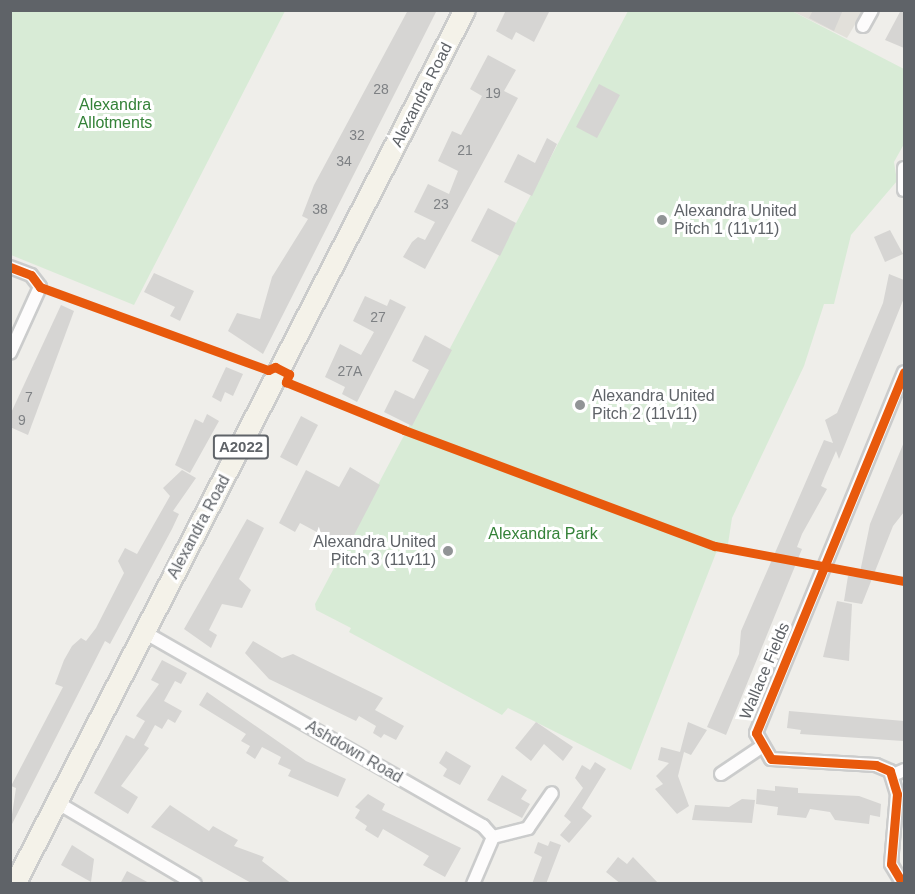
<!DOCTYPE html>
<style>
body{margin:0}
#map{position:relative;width:915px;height:894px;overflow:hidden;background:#efeeea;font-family:Helvetica,sans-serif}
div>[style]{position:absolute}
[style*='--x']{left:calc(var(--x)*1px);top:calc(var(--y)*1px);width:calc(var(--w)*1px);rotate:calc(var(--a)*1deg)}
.education>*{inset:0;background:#e2e0da}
.green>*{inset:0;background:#d8ebd6}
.building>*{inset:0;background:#d6d5d3}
.roads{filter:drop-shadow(2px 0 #cbcccc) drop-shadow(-2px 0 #cbcccc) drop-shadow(0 2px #cbcccc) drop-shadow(0 -2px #cbcccc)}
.street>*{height:12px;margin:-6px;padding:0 6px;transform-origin:6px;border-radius:6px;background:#fdfcfc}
.primary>*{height:20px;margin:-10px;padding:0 10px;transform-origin:10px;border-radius:10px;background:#f4f2e9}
.cycleway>*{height:9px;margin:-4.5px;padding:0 4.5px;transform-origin:4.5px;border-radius:4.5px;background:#e8590c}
.dots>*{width:16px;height:16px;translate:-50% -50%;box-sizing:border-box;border:3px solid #fff;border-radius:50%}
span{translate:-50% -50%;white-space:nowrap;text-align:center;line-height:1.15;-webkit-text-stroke:6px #fff;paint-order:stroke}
.number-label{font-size:14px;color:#7e8184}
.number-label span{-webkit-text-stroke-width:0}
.shield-label span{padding:2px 4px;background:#fff;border:2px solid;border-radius:4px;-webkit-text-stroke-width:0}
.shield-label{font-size:15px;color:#5f6368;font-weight:700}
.street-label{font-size:16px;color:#5f6368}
.park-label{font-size:16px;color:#348238}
.poi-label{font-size:16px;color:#5f6368}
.left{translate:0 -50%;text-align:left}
.right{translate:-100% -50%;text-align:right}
.frame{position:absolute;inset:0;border:12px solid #5f6368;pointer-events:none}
</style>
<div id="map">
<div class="education">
<i style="clip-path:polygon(792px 11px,863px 11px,847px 38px)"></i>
</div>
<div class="green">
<i style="clip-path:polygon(10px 11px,285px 11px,134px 305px,11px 255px)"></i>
<i style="clip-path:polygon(628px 11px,792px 11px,904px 69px,904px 144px,894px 162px,897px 181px,851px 235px,834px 304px,824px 304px,804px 366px,732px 518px,728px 544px,716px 553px,631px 770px,508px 708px,502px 715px,349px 632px,351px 628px,316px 610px,315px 604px)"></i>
</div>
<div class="building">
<i style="clip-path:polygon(408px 10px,437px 10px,263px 354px,228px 331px,237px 313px,260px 319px,272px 277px,308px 219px,302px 216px,314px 185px)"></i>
<i style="clip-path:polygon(506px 10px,550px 10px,534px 42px,516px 32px,512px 40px,496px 31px)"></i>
<i style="clip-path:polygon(813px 10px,843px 10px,834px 31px,809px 18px)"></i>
<i style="clip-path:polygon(901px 10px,904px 10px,904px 48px,885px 40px)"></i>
<i style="clip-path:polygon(488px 55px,516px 70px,504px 91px,518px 98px,425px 269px,403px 257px,412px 242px,418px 237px,425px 240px,435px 222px,414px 212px,428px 184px,449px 194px,458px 171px,438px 161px,452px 131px,461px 135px,482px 96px,470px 89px)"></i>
<i style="clip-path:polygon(599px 84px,620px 95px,597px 138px,576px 127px)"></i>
<i style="clip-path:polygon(547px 138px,557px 144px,532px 196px,504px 182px,518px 154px,535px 163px)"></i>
<i style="clip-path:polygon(488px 208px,516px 223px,500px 256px,471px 241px)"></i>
<i style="clip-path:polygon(890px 230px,903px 254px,885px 262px,874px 237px)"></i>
<i style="clip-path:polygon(154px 273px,194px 291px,180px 321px,170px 316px,175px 307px,144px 292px)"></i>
<i style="clip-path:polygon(889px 274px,904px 280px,904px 298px,844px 447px,839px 459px,836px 451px,825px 476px,821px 486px,827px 489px,802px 534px,797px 547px,802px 549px,726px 735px,707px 727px,739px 654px,741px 631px,824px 440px,833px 443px,825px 420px,837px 413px,883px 303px)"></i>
<i style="clip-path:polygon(365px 296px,387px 306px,390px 299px,406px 307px,357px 402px,342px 394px,345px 387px,325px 377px,340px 344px,361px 355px,374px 332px,353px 321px)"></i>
<i style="clip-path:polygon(61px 305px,74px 311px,28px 435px,10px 427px,10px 415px)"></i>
<i style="clip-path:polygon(425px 335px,452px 350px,412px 426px,384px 412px,395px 390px,414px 399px,429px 370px,412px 361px)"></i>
<i style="clip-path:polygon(226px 367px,243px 374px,233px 396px,225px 392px,221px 402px,212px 397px)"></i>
<i style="clip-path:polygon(207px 414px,219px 421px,190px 473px,175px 465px,195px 419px,203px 423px)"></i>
<i style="clip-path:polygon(301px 416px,318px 425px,297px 466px,280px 457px)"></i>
<i style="clip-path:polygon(904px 442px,904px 512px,893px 526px,862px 604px,844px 601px,848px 576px,859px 577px,870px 524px)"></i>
<i style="clip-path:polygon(350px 467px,380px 485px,338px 566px,329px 562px,339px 544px,300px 523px,295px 532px,279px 523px,306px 470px,339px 487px)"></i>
<i style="clip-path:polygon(182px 470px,196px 478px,173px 511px,179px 514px,172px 529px,110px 644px,105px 641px,10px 828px,16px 788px,11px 786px,63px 687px,55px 684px,64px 660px,72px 646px,81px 638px,86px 641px,96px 628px,124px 573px,118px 561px,125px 548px,137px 554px,170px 496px,163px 488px)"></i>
<i style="clip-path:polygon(247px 519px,264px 528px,239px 579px,251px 590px,242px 608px,222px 604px,209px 630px,217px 635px,211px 648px,184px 629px)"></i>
<i style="clip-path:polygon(837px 601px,852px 604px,849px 661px,823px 657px)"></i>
<i style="clip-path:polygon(253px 641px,282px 658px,293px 654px,383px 698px,375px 710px,404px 726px,396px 740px,384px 734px,381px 738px,373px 733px,376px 726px,359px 716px,356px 721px,269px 679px,245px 653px)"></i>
<i style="clip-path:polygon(162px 660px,187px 673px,181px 684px,175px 681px,164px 701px,182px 711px,175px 723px,168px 719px,162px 729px,155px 725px,144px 745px,149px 748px,121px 786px,138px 797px,128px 814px,94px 793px,126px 735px,134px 739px,145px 721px,136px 716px,159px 684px,151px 680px)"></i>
<i style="clip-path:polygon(207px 692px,306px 761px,346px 779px,338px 797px,288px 776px,291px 770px,278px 764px,281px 757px,262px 747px,255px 759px,246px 753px,250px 746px,241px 741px,246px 734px,199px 705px)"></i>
<i style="clip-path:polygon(789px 711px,904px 721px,903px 741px,800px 734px,801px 730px,787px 728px)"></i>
<i style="clip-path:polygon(536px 722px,573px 747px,563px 761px,544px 744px,531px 761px,515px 748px)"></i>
<i style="clip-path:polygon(688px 722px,707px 730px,691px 755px,684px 752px,678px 776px,689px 806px,677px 814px,655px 789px,663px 784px,656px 776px,669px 763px,658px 760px,661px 747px,680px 752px)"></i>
<i style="clip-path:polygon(446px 751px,471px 766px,460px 785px,443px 776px,447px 769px,439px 763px)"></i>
<i style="clip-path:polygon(595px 762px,606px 769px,582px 808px,592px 816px,569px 843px,560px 835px,571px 822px,564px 816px,583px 788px,575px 778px,582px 765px,590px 770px)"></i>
<i style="clip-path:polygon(502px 775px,527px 790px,521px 799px,530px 804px,522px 818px,487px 800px)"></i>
<i style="clip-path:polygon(775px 786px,798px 788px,798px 793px,859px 796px,881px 804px,880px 817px,870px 815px,869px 824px,835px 820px,830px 812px,810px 809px,806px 818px,777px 815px,778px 807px,756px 804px,757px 789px,775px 791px)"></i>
<i style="clip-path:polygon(368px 794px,385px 804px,382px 810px,461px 848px,445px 877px,423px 865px,429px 856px,383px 829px,378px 838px,365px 830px,367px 826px,355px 818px,360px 810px,355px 807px)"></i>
<i style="clip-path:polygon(742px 799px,755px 800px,752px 823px,692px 820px,695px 805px,729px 807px)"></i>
<i style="clip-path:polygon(170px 805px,209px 831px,213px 826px,238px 840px,234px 846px,264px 857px,262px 861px,292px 884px,253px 884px,151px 827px)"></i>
<i style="clip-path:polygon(550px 841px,561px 845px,546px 884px,532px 884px,542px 857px,534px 853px,538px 842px,548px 846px)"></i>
<i style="clip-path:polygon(72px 845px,94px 859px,91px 882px,61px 865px)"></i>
<i style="clip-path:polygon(618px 857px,627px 864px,633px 857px,659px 884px,621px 884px,606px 872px)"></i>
<i style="clip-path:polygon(127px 871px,151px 884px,120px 884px)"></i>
</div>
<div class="roads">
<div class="street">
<i style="--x:863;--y:26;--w:18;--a:-61"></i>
<i style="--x:904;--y:168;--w:22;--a:90"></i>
<i style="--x:10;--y:267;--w:22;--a:21"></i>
<i style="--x:31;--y:275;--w:15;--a:53"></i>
<i style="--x:40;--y:287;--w:72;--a:114.4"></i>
<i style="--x:144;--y:632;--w:391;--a:29.8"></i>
<i style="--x:483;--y:826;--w:15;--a:48"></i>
<i style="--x:721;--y:774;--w:48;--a:-34"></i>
<i style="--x:893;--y:775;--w:12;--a:-24"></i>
<i style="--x:58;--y:803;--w:159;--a:30.6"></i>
<i style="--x:493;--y:837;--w:36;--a:-14"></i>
<i style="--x:528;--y:828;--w:42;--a:-55.6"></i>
<i style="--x:473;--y:884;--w:51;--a:-66.9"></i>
<i style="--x:903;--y:884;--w:23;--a:-121"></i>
<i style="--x:891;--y:864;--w:70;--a:-85.1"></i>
<i style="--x:897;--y:794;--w:24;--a:-107"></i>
<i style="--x:890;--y:771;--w:15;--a:-157"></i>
<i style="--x:876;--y:765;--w:105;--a:-176.7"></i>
<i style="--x:771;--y:759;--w:30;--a:-120"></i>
<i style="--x:756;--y:733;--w:390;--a:-67.7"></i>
</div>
<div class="primary">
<i style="--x:15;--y:884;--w:983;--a:-62.76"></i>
</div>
</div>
<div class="cycleway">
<i style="--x:10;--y:267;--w:22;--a:21"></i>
<i style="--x:31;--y:275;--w:15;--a:53"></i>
<i style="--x:40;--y:287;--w:243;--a:20"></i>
<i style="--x:268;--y:370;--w:8;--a:-23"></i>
<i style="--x:275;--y:367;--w:16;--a:27"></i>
<i style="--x:289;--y:374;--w:9;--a:111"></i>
<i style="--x:286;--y:382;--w:127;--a:22.1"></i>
<i style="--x:404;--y:430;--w:332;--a:20.5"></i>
<i style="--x:715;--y:546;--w:192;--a:10.5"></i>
<i style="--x:903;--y:884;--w:23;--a:-121"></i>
<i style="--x:891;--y:864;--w:70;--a:-85.1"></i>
<i style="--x:897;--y:794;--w:24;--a:-107"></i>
<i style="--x:890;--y:771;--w:15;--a:-157"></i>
<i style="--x:876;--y:765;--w:105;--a:-176.7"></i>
<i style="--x:771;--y:759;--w:30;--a:-120"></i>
<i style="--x:756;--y:733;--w:390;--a:-67.7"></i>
</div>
<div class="dots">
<i style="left:662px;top:220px;background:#919496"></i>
<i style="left:580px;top:405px;background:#919496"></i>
<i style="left:448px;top:551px;background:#919496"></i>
</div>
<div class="number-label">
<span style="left:381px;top:89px">28</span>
<span style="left:493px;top:93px">19</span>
<span style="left:357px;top:135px">32</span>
<span style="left:465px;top:150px">21</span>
<span style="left:344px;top:161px">34</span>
<span style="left:441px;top:204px">23</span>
<span style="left:320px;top:209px">38</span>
<span style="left:378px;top:317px">27</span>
<span style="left:350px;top:371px">27A</span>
<span style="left:29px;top:397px">7</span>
<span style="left:22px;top:420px">9</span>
</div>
<div class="shield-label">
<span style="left:241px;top:447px">A2022</span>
</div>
<div class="street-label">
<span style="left:422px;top:95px;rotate:-63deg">Alexandra Road</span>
<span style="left:199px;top:527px;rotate:-62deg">Alexandra Road</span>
<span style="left:765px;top:671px;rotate:-67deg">Wallace Fields</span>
<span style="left:354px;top:752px;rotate:30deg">Ashdown Road</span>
</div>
<div class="park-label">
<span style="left:115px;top:114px">Alexandra<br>Allotments</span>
<span style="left:543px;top:534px">Alexandra Park</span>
</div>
<div class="poi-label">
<span class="left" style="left:674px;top:220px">Alexandra United<br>Pitch 1 (11v11)</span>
<span class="left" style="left:592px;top:405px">Alexandra United<br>Pitch 2 (11v11)</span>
<span class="right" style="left:436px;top:551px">Alexandra United<br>Pitch 3 (11v11)</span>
</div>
<div class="frame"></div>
</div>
